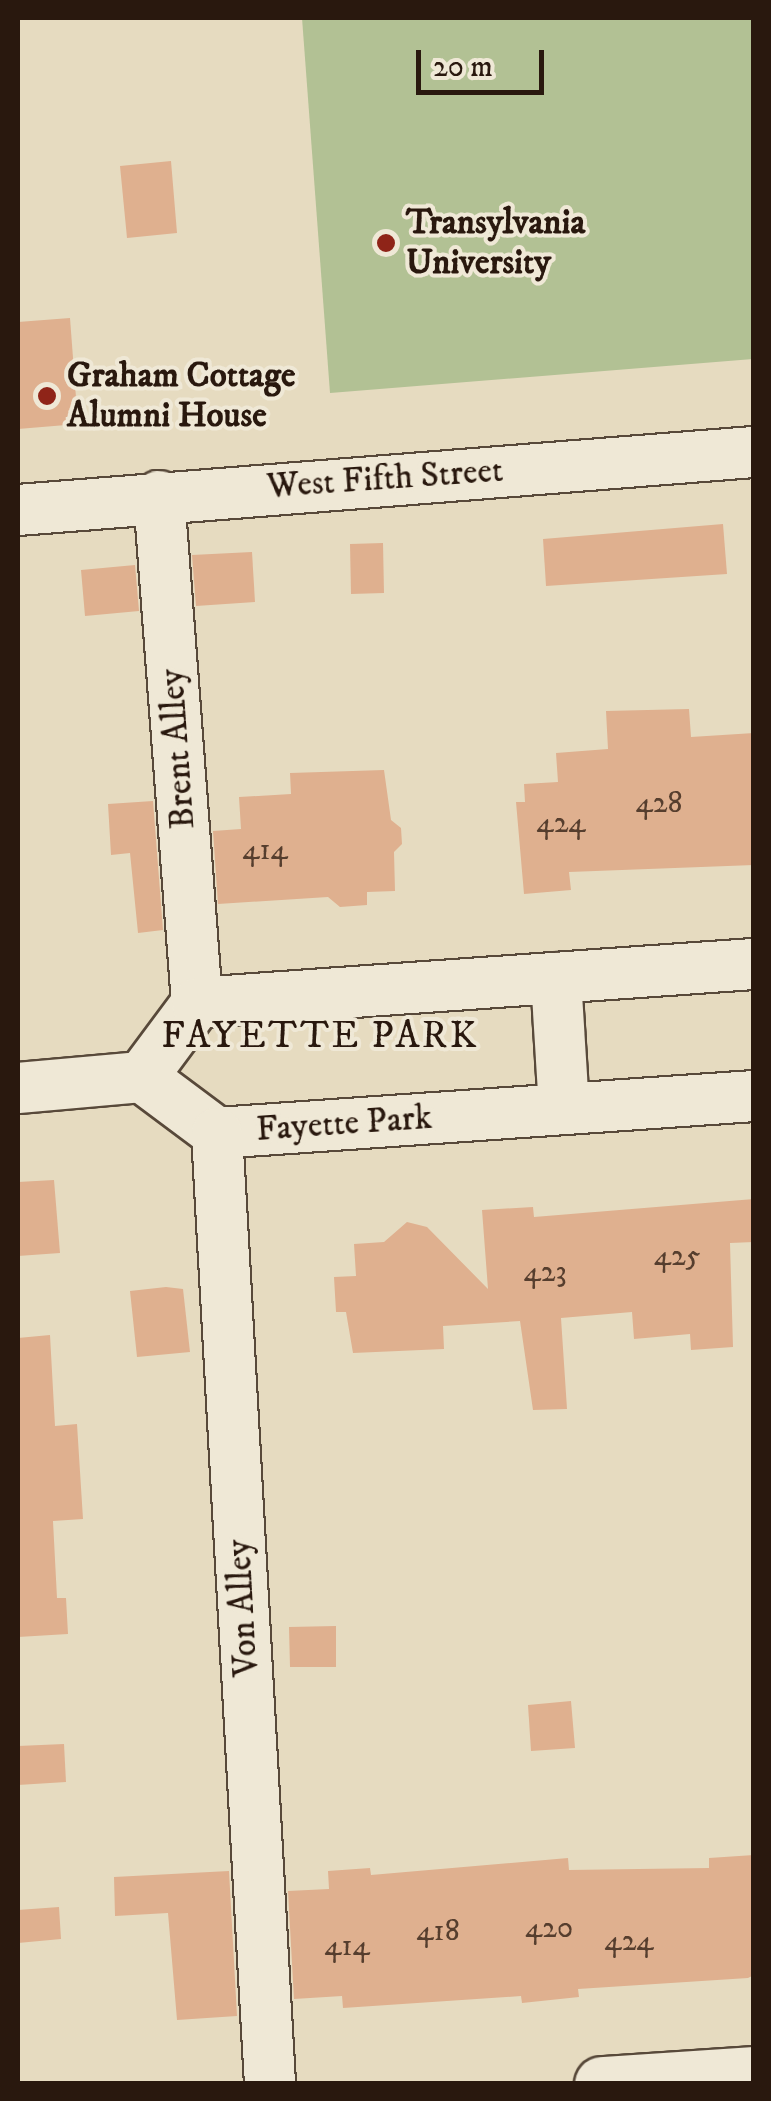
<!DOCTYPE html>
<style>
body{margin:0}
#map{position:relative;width:771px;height:2101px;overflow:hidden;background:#e6dbc0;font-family:"IM FELL DW Pica",serif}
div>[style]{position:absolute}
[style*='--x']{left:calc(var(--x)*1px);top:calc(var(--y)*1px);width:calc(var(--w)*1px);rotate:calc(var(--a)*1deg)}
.green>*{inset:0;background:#b2c194}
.building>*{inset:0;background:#dfb08f}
.roads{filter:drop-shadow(2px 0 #58493a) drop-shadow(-2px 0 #58493a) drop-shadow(0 2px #58493a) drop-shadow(0 -2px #58493a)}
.minor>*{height:50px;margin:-25px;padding:0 25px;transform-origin:25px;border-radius:25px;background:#efe8d6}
.tertiary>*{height:55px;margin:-27.5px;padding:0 27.5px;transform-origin:27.5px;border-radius:27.5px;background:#efe8d6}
.dots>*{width:28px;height:28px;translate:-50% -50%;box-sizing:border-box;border:5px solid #efe8d6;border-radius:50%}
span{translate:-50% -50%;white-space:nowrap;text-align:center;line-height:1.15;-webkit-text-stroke:8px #efe8d6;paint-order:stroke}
.number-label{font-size:30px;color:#563e2e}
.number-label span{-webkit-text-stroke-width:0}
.poi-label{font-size:35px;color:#29180e;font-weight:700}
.left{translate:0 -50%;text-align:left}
.street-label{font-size:35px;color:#29180e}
.neighbourhood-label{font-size:38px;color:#29180e;letter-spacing:2.5px}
.frame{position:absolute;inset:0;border:20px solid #29180e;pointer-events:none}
.scale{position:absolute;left:416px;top:50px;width:128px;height:45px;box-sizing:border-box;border:5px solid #29180e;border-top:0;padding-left:12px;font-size:30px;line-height:35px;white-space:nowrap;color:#29180e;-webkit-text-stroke:8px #efe8d6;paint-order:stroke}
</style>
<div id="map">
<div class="green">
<i style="clip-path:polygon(302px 18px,753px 18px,753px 359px,330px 393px)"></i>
</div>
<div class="building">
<i style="clip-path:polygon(171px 161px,177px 233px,127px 238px,120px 166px)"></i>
<i style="clip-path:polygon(70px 318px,78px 424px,18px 429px,18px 322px)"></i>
<i style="clip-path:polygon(723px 524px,727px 574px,546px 586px,543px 539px)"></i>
<i style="clip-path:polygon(383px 543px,384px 593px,351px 594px,350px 544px)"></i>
<i style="clip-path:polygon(252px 552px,255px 602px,196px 606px,192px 555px)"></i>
<i style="clip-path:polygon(135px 565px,139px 611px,85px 616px,81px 570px)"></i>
<i style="clip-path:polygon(689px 709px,691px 737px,754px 733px,754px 865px,569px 872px,571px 890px,524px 894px,516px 802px,525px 802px,524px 784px,558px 782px,556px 753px,608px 749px,606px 711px)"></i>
<i style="clip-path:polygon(384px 770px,391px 820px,401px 828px,402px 844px,394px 852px,395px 891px,367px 892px,367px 905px,340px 907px,328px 897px,218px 904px,213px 831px,241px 829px,239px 797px,291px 794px,290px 773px)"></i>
<i style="clip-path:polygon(153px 801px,163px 930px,138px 933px,130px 853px,111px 855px,108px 804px)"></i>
<i style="clip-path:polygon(54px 1180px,60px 1253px,18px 1256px,18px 1182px)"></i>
<i style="clip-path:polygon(754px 1199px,754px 1242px,730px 1243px,733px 1347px,691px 1350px,690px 1334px,634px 1339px,632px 1312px,561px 1318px,567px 1409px,533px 1410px,520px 1321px,443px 1326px,444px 1349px,353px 1353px,346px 1312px,336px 1312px,334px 1277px,356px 1276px,354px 1244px,384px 1242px,407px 1222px,427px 1227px,488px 1289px,482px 1210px,533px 1207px,534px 1217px)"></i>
<i style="clip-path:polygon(166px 1287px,183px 1289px,190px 1352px,137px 1357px,130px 1291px)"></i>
<i style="clip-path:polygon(50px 1335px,55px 1426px,77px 1424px,83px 1519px,53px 1521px,57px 1598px,66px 1598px,68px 1634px,18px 1637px,18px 1338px)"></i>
<i style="clip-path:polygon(336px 1626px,336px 1667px,290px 1667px,289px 1627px)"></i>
<i style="clip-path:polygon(571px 1701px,575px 1748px,531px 1751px,528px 1705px)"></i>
<i style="clip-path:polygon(64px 1744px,66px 1782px,18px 1785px,18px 1746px)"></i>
<i style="clip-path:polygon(754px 1855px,754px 1975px,748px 1978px,578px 1989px,579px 1997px,522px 2003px,521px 1996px,343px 2008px,342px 1996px,294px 1999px,288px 1891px,329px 1889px,328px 1871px,370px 1868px,371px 1875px,568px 1858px,569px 1870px,709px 1868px,709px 1858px)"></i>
<i style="clip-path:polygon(229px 1871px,237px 2016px,177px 2020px,168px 1913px,115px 1916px,114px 1877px)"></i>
<i style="clip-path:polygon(59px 1907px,61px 1939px,18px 1943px,18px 1910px)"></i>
</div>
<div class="roads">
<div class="minor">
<i style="--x:159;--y:496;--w:508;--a:85.71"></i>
<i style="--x:18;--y:510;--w:738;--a:-4.51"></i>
<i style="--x:556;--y:978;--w:131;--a:86.5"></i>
<i style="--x:142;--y:1077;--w:92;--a:-53.4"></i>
<i style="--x:197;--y:1003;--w:558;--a:-4.01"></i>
<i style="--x:18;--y:1088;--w:124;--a:-5.1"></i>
<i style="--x:142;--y:1077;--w:94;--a:36.7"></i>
<i style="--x:217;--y:1133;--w:538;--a:-3.94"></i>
<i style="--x:217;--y:1133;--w:952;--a:86.81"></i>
</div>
<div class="tertiary">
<i style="--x:602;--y:2084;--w:152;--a:-3.8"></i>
</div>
</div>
<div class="dots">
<i style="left:386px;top:243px;background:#8f2418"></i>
<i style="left:47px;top:396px;background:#8f2418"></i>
</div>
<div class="number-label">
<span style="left:659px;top:804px">428</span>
<span style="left:561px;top:824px">424</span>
<span style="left:265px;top:851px">414</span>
<span style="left:677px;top:1257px">425</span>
<span style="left:545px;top:1273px">423</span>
<span style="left:549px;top:1929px">420</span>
<span style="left:438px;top:1932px">418</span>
<span style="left:629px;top:1942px">424</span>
<span style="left:347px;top:1947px">414</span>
</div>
<div class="poi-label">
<span class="left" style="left:406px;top:243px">Transylvania<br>University</span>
<span class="left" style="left:67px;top:396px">Graham Cottage<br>Alumni House</span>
</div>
<div class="street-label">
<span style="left:385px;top:479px;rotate:-4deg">West Fifth Street</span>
<span style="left:178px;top:749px;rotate:-94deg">Brent Alley</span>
<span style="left:344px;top:1124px;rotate:-4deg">Fayette Park</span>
<span style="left:243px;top:1608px;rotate:-93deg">Von Alley</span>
</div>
<div class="neighbourhood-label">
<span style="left:320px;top:1037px">FAYETTE PARK</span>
</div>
<div class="frame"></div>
<div class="scale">20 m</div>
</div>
